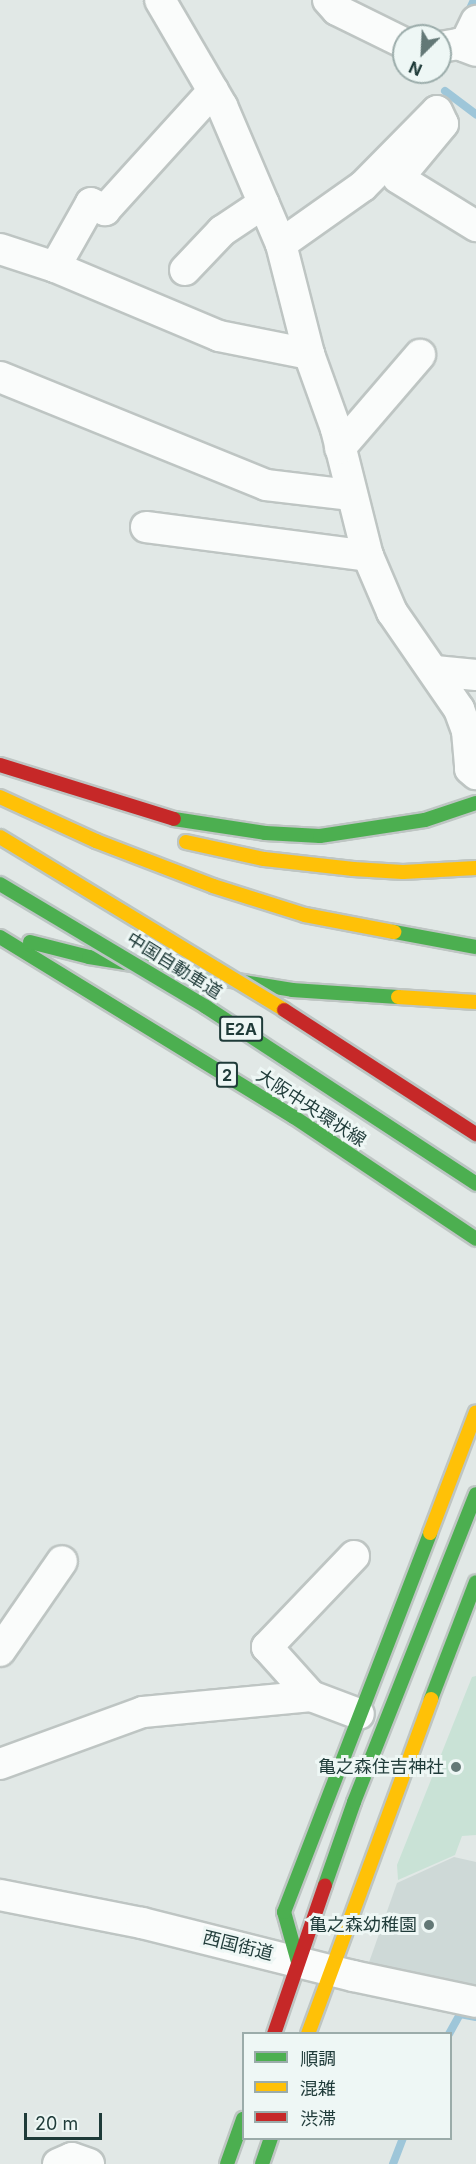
<!DOCTYPE html>
<meta charset="utf-8">
<style>
body{margin:0}
#map{position:relative;width:476px;height:2164px;overflow:hidden;background:#e1e8e6;font-family:Inter,"Noto Sans JP",sans-serif}
div>[style]{position:absolute}
[style*='--x']{left:calc(var(--x)*1px);top:calc(var(--y)*1px);width:calc(var(--w)*1px);rotate:calc(var(--a)*1deg)}
.built>*{inset:0;background:#ced9d7}
.green>*{inset:0;background:#c9e2d6}
.stream>*{height:8px;margin:-4px;padding:0 4px;transform-origin:4px;border-radius:4px;background:#9ec6d9}
.roads{filter:drop-shadow(2px 0 #bec5c3) drop-shadow(-2px 0 #bec5c3) drop-shadow(0 2px #bec5c3) drop-shadow(0 -2px #bec5c3)}
.street>*{height:30px;margin:-15px;padding:0 15px;transform-origin:15px;border-radius:15px;background:#fafcfb}
.fast>*{height:14px;margin:-7px;padding:0 7px;transform-origin:7px;border-radius:7px;background:#4caf50}
.slow>*{height:14px;margin:-7px;padding:0 7px;transform-origin:7px;border-radius:7px;background:#ffc107}
.jam>*{height:14px;margin:-7px;padding:0 7px;transform-origin:7px;border-radius:7px;background:#c62828}
.bridges{filter:drop-shadow(2px 0 #bbc5c3) drop-shadow(-2px 0 #bbc5c3) drop-shadow(0 2px #bbc5c3) drop-shadow(0 -2px #bbc5c3)}
.fast-bridge>*{height:14px;margin:-7px;padding:0 7px;transform-origin:7px;border-radius:7px;background:#4caf50}
.slow-bridge>*{height:14px;margin:-7px;padding:0 7px;transform-origin:7px;border-radius:7px;background:#ffc107}
.jam-bridge>*{height:14px;margin:-7px;padding:0 7px;transform-origin:7px;border-radius:7px;background:#c62828}
.dots>*{width:16px;height:16px;translate:-50% -50%;box-sizing:border-box;border:3px solid #eef7f5;border-radius:50%}
span{translate:-50% -50%;white-space:nowrap;text-align:center;line-height:1.15;-webkit-text-stroke:6px #eef7f5;paint-order:stroke}
.shield-label span{padding:2px 4px;background:#eef7f5;border:2px solid;border-radius:4px;-webkit-text-stroke-width:0}
.shield-label{font-size:16px;color:#1f3b39;font-weight:700}
.street-label{font-size:18px;color:#1f3b39}
.poi-label{font-size:18px;color:#1f3b39}
.right{translate:-100% -50%;text-align:right}
.legend{position:absolute;left:242px;top:2032px;width:210px;height:108px;box-sizing:border-box;background:#eef7f5;border:2px solid #9bacaa;margin:0;padding:8px 10px;list-style:none;font-size:18px;color:#1f3b39}
.legend li{display:flex;align-items:center;gap:12px;height:30px}
.legend b{width:30px;border:2px solid #9bacaa}
.north{position:absolute;left:392px;top:24px;width:60px;height:60px;box-sizing:border-box;background:#eef7f5;border:2px solid #9bacaa;border-radius:50%;rotate:204deg;font-size:16px;font-weight:700;line-height:24px;text-align:center;color:#1f3b39}
.north::after{content:'';display:block;margin:auto;width:21px;height:27px;background:#637876;clip-path:polygon(50% 0,100% 100%,50% 72%,0 100%)}
.scale{position:absolute;left:24px;top:2113px;width:78px;height:27px;box-sizing:border-box;border:3px solid #1f3b39;border-top:0;padding-left:8px;font-size:18px;line-height:21px;white-space:nowrap;color:#1f3b39;-webkit-text-stroke:4px #eef7f5;paint-order:stroke}
</style>
<div id="map">
<div class="built">
<i style="clip-path:polygon(454px 1857px,476px 1862px,476px 1993px,367px 1968px,397px 1883px)"></i>
</div>
<div class="green">
<i style="clip-path:polygon(476px 1676px,476px 1835px,462px 1836px,455px 1855px,398px 1880px,397px 1865px,472px 1677px)"></i>
</div>
<div class="stream">
<i style="--x:467;--y:15;--w:17;--a:-65"></i>
<i style="--x:445;--y:91;--w:39;--a:37"></i>
<i style="--x:449;--y:2034;--w:23;--a:-61"></i>
<i style="--x:460;--y:2014;--w:16;--a:11"></i>
<i style="--x:393;--y:2164;--w:28;--a:-69"></i>
</div>
<div class="roads">
<div class="street">
<i style="--x:160;--y:0;--w:123;--a:59.7"></i>
<i style="--x:222;--y:106;--w:150;--a:66.9"></i>
<i style="--x:281;--y:244;--w:114;--a:75.7"></i>
<i style="--x:309;--y:354;--w:80;--a:70.2"></i>
<i style="--x:336;--y:429;--w:131;--a:75.9"></i>
<i style="--x:368;--y:556;--w:61;--a:66.8"></i>
<i style="--x:392;--y:612;--w:118;--a:55.4"></i>
<i style="--x:459;--y:709;--w:23;--a:70"></i>
<i style="--x:467;--y:731;--w:38;--a:85"></i>
<i style="--x:470;--y:769;--w:8;--a:40"></i>
<i style="--x:328;--y:0;--w:13;--a:48"></i>
<i style="--x:337;--y:10;--w:75;--a:26.2"></i>
<i style="--x:464;--y:46;--w:28;--a:-64"></i>
<i style="--x:440;--y:47;--w:18;--a:-9"></i>
<i style="--x:458;--y:44;--w:19;--a:21"></i>
<i style="--x:281;--y:244;--w:100;--a:-35.3"></i>
<i style="--x:363;--y:186;--w:105;--a:-45.4"></i>
<i style="--x:437;--y:111;--w:14;--a:65"></i>
<i style="--x:443;--y:124;--w:70;--a:129.8"></i>
<i style="--x:398;--y:178;--w:92;--a:31.6"></i>
<i style="--x:0;--y:249;--w:58;--a:18.1"></i>
<i style="--x:55;--y:267;--w:178;--a:22.8"></i>
<i style="--x:219;--y:336;--w:92;--a:11.3"></i>
<i style="--x:55;--y:267;--w:73;--a:-60.6"></i>
<i style="--x:91;--y:203;--w:16;--a:27"></i>
<i style="--x:105;--y:210;--w:161;--a:-47.8"></i>
<i style="--x:185;--y:270;--w:54;--a:-46.5"></i>
<i style="--x:222;--y:231;--w:50;--a:-33.7"></i>
<i style="--x:0;--y:377;--w:287;--a:22.1"></i>
<i style="--x:266;--y:485;--w:86;--a:6.7"></i>
<i style="--x:340;--y:448;--w:123;--a:-49.3"></i>
<i style="--x:146;--y:527;--w:224;--a:7.4"></i>
<i style="--x:435;--y:671;--w:41;--a:5.6"></i>
<i style="--x:354;--y:1556;--w:126;--a:133.7"></i>
<i style="--x:267;--y:1647;--w:66;--a:48.1"></i>
<i style="--x:311;--y:1696;--w:51;--a:20.6"></i>
<i style="--x:0;--y:1651;--w:109;--a:-55.4"></i>
<i style="--x:0;--y:1764;--w:152;--a:-20"></i>
<i style="--x:143;--y:1712;--w:169;--a:-5.4"></i>
<i style="--x:0;--y:1895;--w:145;--a:11.2"></i>
<i style="--x:142;--y:1923;--w:218;--a:14.1"></i>
<i style="--x:353;--y:1976;--w:126;--a:11.9"></i>
<i style="--x:58;--y:2164;--w:15;--a:-23"></i>
<i style="--x:72;--y:2158;--w:18;--a:19"></i>
</div>
<div class="fast">
<i style="--x:174;--y:819;--w:92;--a:8.7"></i>
<i style="--x:265;--y:833;--w:55;--a:3.1"></i>
<i style="--x:320;--y:836;--w:106;--a:-8.7"></i>
<i style="--x:425;--y:820;--w:54;--a:-18.4"></i>
<i style="--x:394;--y:932;--w:83;--a:10.4"></i>
<i style="--x:0;--y:937;--w:345;--a:31.5"></i>
<i style="--x:294;--y:1117;--w:219;--a:33.8"></i>
<i style="--x:30;--y:942;--w:61;--a:14.3"></i>
<i style="--x:89;--y:957;--w:206;--a:9.2"></i>
<i style="--x:292;--y:990;--w:106;--a:3.8"></i>
<i style="--x:431;--y:1699;--w:125;--a:-69"></i>
<i style="--x:325;--y:1885;--w:88;--a:-70.7"></i>
<i style="--x:354;--y:1802;--w:331;--a:-68.4"></i>
<i style="--x:298;--y:1962;--w:52;--a:-105.6"></i>
<i style="--x:284;--y:1912;--w:406;--a:-68.9"></i>
<i style="--x:227;--y:2164;--w:48;--a:-70.4"></i>
<i style="--x:262;--y:2164;--w:28;--a:-71"></i>
</div>
<div class="slow">
<i style="--x:0;--y:797;--w:106;--a:24.6"></i>
<i style="--x:96;--y:841;--w:125;--a:21"></i>
<i style="--x:213;--y:886;--w:96;--a:17.5"></i>
<i style="--x:305;--y:915;--w:91;--a:10.8"></i>
<i style="--x:186;--y:842;--w:80;--a:12.3"></i>
<i style="--x:264;--y:859;--w:90;--a:6.4"></i>
<i style="--x:353;--y:869;--w:50;--a:3.4"></i>
<i style="--x:403;--y:872;--w:73;--a:-3.1"></i>
<i style="--x:398;--y:997;--w:78;--a:3.7"></i>
<i style="--x:430;--y:1533;--w:129;--a:-69.2"></i>
<i style="--x:308;--y:2034;--w:357;--a:-69.8"></i>
</div>
<div class="jam">
<i style="--x:0;--y:765;--w:182;--a:17.2"></i>
<i style="--x:274;--y:2034;--w:157;--a:-71.1"></i>
</div>
</div>
<div class="bridges">
<div class="fast-bridge">
<i style="--x:0;--y:884;--w:240;--a:30.8"></i>
<i style="--x:206;--y:1007;--w:323;--a:33.2"></i>
</div>
<div class="slow-bridge">
<i style="--x:0;--y:837;--w:333;--a:31.3"></i>
</div>
<div class="jam-bridge">
<i style="--x:284;--y:1010;--w:229;--a:32.9"></i>
</div>
</div>
<div class="dots">
<i style="left:456px;top:1767px;background:#637876"></i>
<i style="left:429px;top:1925px;background:#637876"></i>
</div>
<div class="shield-label">
<span style="left:241px;top:1029px">E2A</span>
<span style="left:227px;top:1075px">2</span>
</div>
<div class="street-label">
<span style="left:174px;top:966px;rotate:32deg">中国自動車道</span>
<span style="left:311px;top:1108px;rotate:33deg">大阪中央環状線</span>
<span style="left:238px;top:1946px;rotate:14deg">西国街道</span>
</div>
<div class="poi-label">
<span class="right" style="left:444px;top:1767px">亀之森住吉神社</span>
<span class="right" style="left:417px;top:1925px">亀之森幼稚園</span>
</div>
<ul class="legend">
<li><b style="height:8px;background:#4caf50"></b>順調</li>
<li><b style="height:8px;background:#ffc107"></b>混雑</li>
<li><b style="height:8px;background:#c62828"></b>渋滞</li>
</ul>
<div class="north">N</div>
<div class="scale">20 m</div>
</div>
